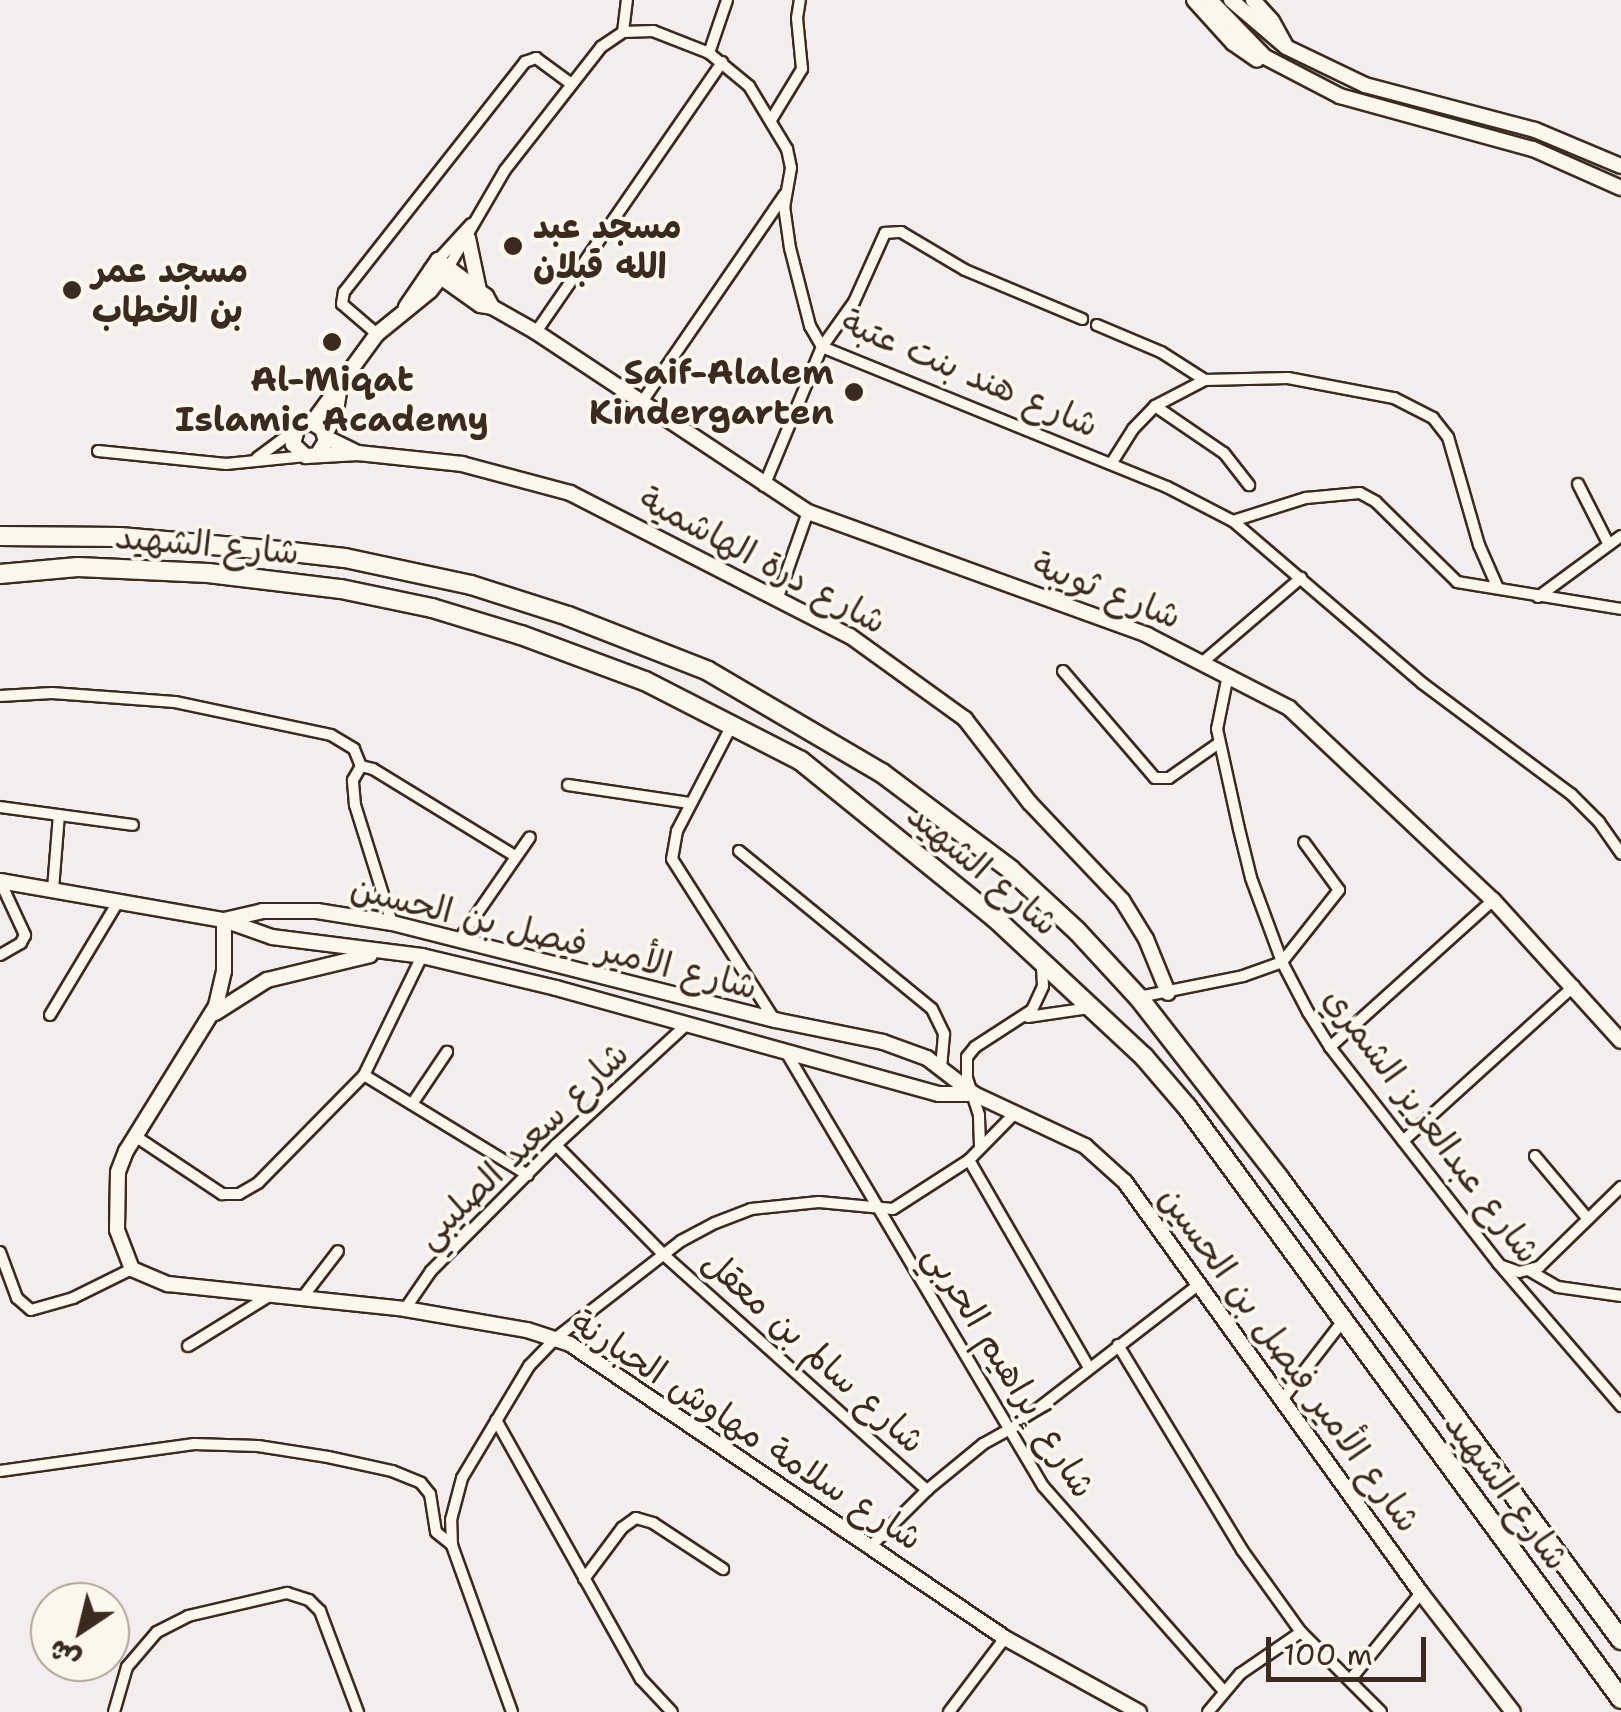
<!DOCTYPE html>
<meta charset="utf-8">
<style>
body{margin:0}
#map{position:relative;width:1621px;height:1712px;overflow:hidden;background:#f3edee;font-family:"Shantell Sans","Playpen Sans Arabic",sans-serif}
div>[style]{position:absolute}
[style*='--x']{left:calc(var(--x)*1px);top:calc(var(--y)*1px);width:calc(var(--w)*1px);rotate:calc(var(--a)*1deg)}
.roads{filter:drop-shadow(2px 0 #3b2a1e) drop-shadow(-2px 0 #3b2a1e) drop-shadow(0 2px #3b2a1e) drop-shadow(0 -2px #3b2a1e)}
.street>*{height:10px;margin:-5px;padding:0 5px;transform-origin:5px;border-radius:5px;background:#fbf7ec}
.secondary>*{height:14px;margin:-7px;padding:0 7px;transform-origin:7px;border-radius:7px;background:#fbf7ec}
.highway>*{height:18px;margin:-9px;padding:0 9px;transform-origin:9px;border-radius:9px;background:#fbf7ec}
.dots>*{width:28px;height:28px;translate:-50% -50%;box-sizing:border-box;border:5px solid #fbf7ec;border-radius:50%}
span{translate:-50% -50%;white-space:nowrap;text-align:center;line-height:1.15;-webkit-text-stroke:8px #fbf7ec;paint-order:stroke}
.poi-label{font-size:35px;color:#3b2a1e;font-weight:700}
.left{translate:0 -50%;text-align:left}
.right{translate:-100% -50%;text-align:right}
.street-label{font-size:35px;color:#3b2a1e}
.north{position:absolute;left:30px;top:1582px;width:100px;height:100px;box-sizing:border-box;background:#fbf7ec;border:2px solid #aea59a;border-radius:50%;rotate:215deg;font-size:28px;font-weight:700;line-height:40px;text-align:center;color:#3b2a1e}
.north::after{content:'';display:block;margin:auto;width:35px;height:45px;background:#3b2a1e;clip-path:polygon(50% 0,100% 100%,50% 72%,0 100%)}
.scale{position:absolute;left:1266px;top:1637px;width:160px;height:45px;box-sizing:border-box;border:5px solid #3b2a1e;border-top:0;padding-left:12px;font-size:30px;line-height:35px;white-space:nowrap;color:#3b2a1e;-webkit-text-stroke:8px #fbf7ec;paint-order:stroke}
</style>
<div id="map">
<div class="roads">
<div class="street">
<i style="--x:623;--y:32;--w:32;--a:-83"></i>
<i style="--x:709;--y:53;--w:56;--a:-71.2"></i>
<i style="--x:771;--y:120;--w:60;--a:-58.7"></i>
<i style="--x:802;--y:69;--w:51;--a:-95.6"></i>
<i style="--x:797;--y:18;--w:18;--a:-81"></i>
<i style="--x:438;--y:260;--w:49;--a:-47.5"></i>
<i style="--x:448;--y:268;--w:113;--a:-59.8"></i>
<i style="--x:505;--y:170;--w:156;--a:-52"></i>
<i style="--x:601;--y:47;--w:27;--a:-34"></i>
<i style="--x:623;--y:32;--w:30;--a:-2"></i>
<i style="--x:653;--y:31;--w:60;--a:21.4"></i>
<i style="--x:709;--y:53;--w:52;--a:39.5"></i>
<i style="--x:749;--y:86;--w:74;--a:58.9"></i>
<i style="--x:787;--y:149;--w:19;--a:78"></i>
<i style="--x:791;--y:168;--w:39;--a:100"></i>
<i style="--x:784;--y:206;--w:42;--a:81.9"></i>
<i style="--x:790;--y:248;--w:81;--a:75.6"></i>
<i style="--x:810;--y:326;--w:24;--a:60"></i>
<i style="--x:822;--y:347;--w:372;--a:22.1"></i>
<i style="--x:1167;--y:487;--w:74;--a:27.3"></i>
<i style="--x:1233;--y:521;--w:249;--a:40.6"></i>
<i style="--x:1422;--y:683;--w:186;--a:36.7"></i>
<i style="--x:1571;--y:794;--w:40;--a:45"></i>
<i style="--x:1599;--y:822;--w:39;--a:55"></i>
<i style="--x:1097;--y:325;--w:69;--a:22.9"></i>
<i style="--x:1161;--y:352;--w:52;--a:32.5"></i>
<i style="--x:536;--y:332;--w:328;--a:-55.4"></i>
<i style="--x:377;--y:334;--w:46;--a:-139.4"></i>
<i style="--x:342;--y:304;--w:12;--a:-81"></i>
<i style="--x:344;--y:292;--w:293;--a:-51.8"></i>
<i style="--x:525;--y:62;--w:12;--a:-20"></i>
<i style="--x:536;--y:58;--w:42;--a:36.3"></i>
<i style="--x:642;--y:402;--w:252;--a:-55.5"></i>
<i style="--x:1155;--y:406;--w:83;--a:34.3"></i>
<i style="--x:1224;--y:453;--w:41;--a:52"></i>
<i style="--x:98;--y:451;--w:129;--a:5.8"></i>
<i style="--x:226;--y:464;--w:80;--a:-5.7"></i>
<i style="--x:257;--y:458;--w:47;--a:-36.4"></i>
<i style="--x:1111;--y:464;--w:41;--a:-57.8"></i>
<i style="--x:1133;--y:429;--w:32;--a:-46"></i>
<i style="--x:1155;--y:406;--w:56;--a:-27.5"></i>
<i style="--x:1205;--y:380;--w:83;--a:-1.4"></i>
<i style="--x:1288;--y:378;--w:108;--a:10.7"></i>
<i style="--x:1394;--y:398;--w:44;--a:27.1"></i>
<i style="--x:1433;--y:418;--w:24;--a:52"></i>
<i style="--x:1448;--y:437;--w:112;--a:74"></i>
<i style="--x:1479;--y:545;--w:45;--a:66.3"></i>
<i style="--x:1578;--y:484;--w:68;--a:63.1"></i>
<i style="--x:764;--y:486;--w:151;--a:-67.4"></i>
<i style="--x:822;--y:347;--w:55;--a:-54.6"></i>
<i style="--x:854;--y:302;--w:76;--a:-65.8"></i>
<i style="--x:885;--y:233;--w:16;--a:-4"></i>
<i style="--x:901;--y:232;--w:74;--a:30.7"></i>
<i style="--x:965;--y:270;--w:127;--a:22.7"></i>
<i style="--x:1233;--y:521;--w:77;--a:-17.5"></i>
<i style="--x:1306;--y:498;--w:54;--a:-5.3"></i>
<i style="--x:1360;--y:493;--w:18;--a:29"></i>
<i style="--x:1376;--y:502;--w:114;--a:44.6"></i>
<i style="--x:1457;--y:582;--w:166;--a:9.3"></i>
<i style="--x:778;--y:597;--w:90;--a:-70.6"></i>
<i style="--x:1538;--y:597;--w:103;--a:-36.3"></i>
<i style="--x:1204;--y:661;--w:128;--a:-40.6"></i>
<i style="--x:1063;--y:671;--w:141;--a:49.3"></i>
<i style="--x:1155;--y:778;--w:14;--a:0"></i>
<i style="--x:1169;--y:778;--w:61;--a:-35"></i>
<i style="--x:1228;--y:675;--w:55;--a:101.5"></i>
<i style="--x:1217;--y:729;--w:102;--a:77.6"></i>
<i style="--x:1239;--y:829;--w:50;--a:76.2"></i>
<i style="--x:1251;--y:878;--w:90;--a:69.7"></i>
<i style="--x:1282;--y:962;--w:56;--a:62.5"></i>
<i style="--x:1308;--y:1012;--w:41;--a:57.8"></i>
<i style="--x:1330;--y:1047;--w:274;--a:52.1"></i>
<i style="--x:1498;--y:1263;--w:189;--a:49.3"></i>
<i style="--x:0;--y:696;--w:52;--a:-3.3"></i>
<i style="--x:52;--y:693;--w:123;--a:4.2"></i>
<i style="--x:175;--y:702;--w:159;--a:11.9"></i>
<i style="--x:331;--y:735;--w:27;--a:31"></i>
<i style="--x:354;--y:749;--w:18;--a:68"></i>
<i style="--x:733;--y:723;--w:122;--a:117.4"></i>
<i style="--x:677;--y:831;--w:28;--a:100"></i>
<i style="--x:672;--y:859;--w:190;--a:57.5"></i>
<i style="--x:568;--y:785;--w:123;--a:8.4"></i>
<i style="--x:0;--y:807;--w:134;--a:7.7"></i>
<i style="--x:739;--y:851;--w:249;--a:39.3"></i>
<i style="--x:932;--y:1009;--w:28;--a:64"></i>
<i style="--x:944;--y:1034;--w:32;--a:95"></i>
<i style="--x:0;--y:881;--w:60;--a:65.2"></i>
<i style="--x:25;--y:935;--w:9;--a:117"></i>
<i style="--x:21;--y:943;--w:24;--a:150"></i>
<i style="--x:53;--y:889;--w:74;--a:-85.4"></i>
<i style="--x:392;--y:923;--w:124;--a:-107.4"></i>
<i style="--x:355;--y:805;--w:25;--a:-95"></i>
<i style="--x:353;--y:780;--w:16;--a:-60"></i>
<i style="--x:361;--y:766;--w:12;--a:14"></i>
<i style="--x:373;--y:769;--w:167;--a:31.5"></i>
<i style="--x:458;--y:941;--w:126;--a:-55.3"></i>
<i style="--x:1139;--y:997;--w:106;--a:-11.4"></i>
<i style="--x:1243;--y:976;--w:41;--a:-19.7"></i>
<i style="--x:1282;--y:962;--w:92;--a:-51.6"></i>
<i style="--x:1339;--y:890;--w:59;--a:-126.1"></i>
<i style="--x:50;--y:1015;--w:132;--a:-59"></i>
<i style="--x:1028;--y:1017;--w:63;--a:-8.3"></i>
<i style="--x:1330;--y:1047;--w:219;--a:-42"></i>
<i style="--x:786;--y:1052;--w:504;--a:59.37"></i>
<i style="--x:1043;--y:1486;--w:272;--a:48.6"></i>
<i style="--x:364;--y:1075;--w:192;--a:31.4"></i>
<i style="--x:412;--y:1104;--w:63;--a:-56.1"></i>
<i style="--x:135;--y:1136;--w:105;--a:33.7"></i>
<i style="--x:222;--y:1194;--w:17;--a:0"></i>
<i style="--x:239;--y:1194;--w:22;--a:-30"></i>
<i style="--x:258;--y:1183;--w:151;--a:-45.5"></i>
<i style="--x:364;--y:1075;--w:132;--a:-64"></i>
<i style="--x:1403;--y:1141;--w:231;--a:-42.2"></i>
<i style="--x:556;--y:1145;--w:154;--a:45.5"></i>
<i style="--x:664;--y:1255;--w:353;--a:41.8"></i>
<i style="--x:980;--y:1146;--w:31;--a:-92"></i>
<i style="--x:979;--y:1115;--w:40;--a:-108"></i>
<i style="--x:967;--y:1077;--w:20;--a:-90"></i>
<i style="--x:967;--y:1057;--w:13;--a:-51"></i>
<i style="--x:975;--y:1047;--w:68;--a:-33"></i>
<i style="--x:1032;--y:1010;--w:26;--a:-65"></i>
<i style="--x:1043;--y:986;--w:20;--a:-93"></i>
<i style="--x:1535;--y:1156;--w:82;--a:49.9"></i>
<i style="--x:969;--y:1160;--w:238;--a:60"></i>
<i style="--x:0;--y:1252;--w:49;--a:69.7"></i>
<i style="--x:17;--y:1298;--w:18;--a:41"></i>
<i style="--x:31;--y:1310;--w:44;--a:-15.9"></i>
<i style="--x:73;--y:1298;--w:66;--a:-26.2"></i>
<i style="--x:1502;--y:1266;--w:18;--a:19"></i>
<i style="--x:1519;--y:1272;--w:21;--a:-14"></i>
<i style="--x:1539;--y:1267;--w:115;--a:-44.3"></i>
<i style="--x:1530;--y:1271;--w:32;--a:30"></i>
<i style="--x:1558;--y:1287;--w:64;--a:8.1"></i>
<i style="--x:302;--y:1298;--w:59;--a:-52.5"></i>
<i style="--x:405;--y:1309;--w:46;--a:-55.6"></i>
<i style="--x:431;--y:1271;--w:177;--a:-45.2"></i>
<i style="--x:556;--y:1145;--w:174;--a:-42.7"></i>
<i style="--x:1118;--y:1345;--w:240;--a:58.8"></i>
<i style="--x:1242;--y:1550;--w:101;--a:54.3"></i>
<i style="--x:1301;--y:1632;--w:113;--a:45"></i>
<i style="--x:188;--y:1346;--w:97;--a:-31.6"></i>
<i style="--x:1281;--y:1401;--w:100;--a:-52.3"></i>
<i style="--x:496;--y:1420;--w:297;--a:60.8"></i>
<i style="--x:641;--y:1679;--w:45;--a:46.8"></i>
<i style="--x:0;--y:1471;--w:196;--a:-7.9"></i>
<i style="--x:194;--y:1444;--w:64;--a:1.8"></i>
<i style="--x:258;--y:1446;--w:71;--a:8.9"></i>
<i style="--x:328;--y:1457;--w:66;--a:12.3"></i>
<i style="--x:392;--y:1471;--w:31;--a:22"></i>
<i style="--x:421;--y:1483;--w:14;--a:51"></i>
<i style="--x:430;--y:1494;--w:38;--a:81"></i>
<i style="--x:436;--y:1532;--w:21;--a:39"></i>
<i style="--x:872;--y:1545;--w:78;--a:-45"></i>
<i style="--x:927;--y:1490;--w:72;--a:-39.4"></i>
<i style="--x:983;--y:1444;--w:39;--a:-29"></i>
<i style="--x:1017;--y:1425;--w:227;--a:-37.7"></i>
<i style="--x:584;--y:1579;--w:64;--a:-53.3"></i>
<i style="--x:622;--y:1528;--w:17;--a:-36"></i>
<i style="--x:636;--y:1518;--w:18;--a:16"></i>
<i style="--x:653;--y:1523;--w:84;--a:33.3"></i>
<i style="--x:1350;--y:1680;--w:112;--a:-50.8"></i>
<i style="--x:114;--y:1712;--w:47;--a:-73.9"></i>
<i style="--x:127;--y:1667;--w:46;--a:-49.4"></i>
<i style="--x:157;--y:1632;--w:35;--a:-27"></i>
<i style="--x:188;--y:1616;--w:102;--a:-13.1"></i>
<i style="--x:287;--y:1593;--w:23;--a:18"></i>
<i style="--x:309;--y:1600;--w:16;--a:45"></i>
<i style="--x:320;--y:1611;--w:108;--a:69.4"></i>
<i style="--x:512;--y:1712;--w:177;--a:-109.8"></i>
<i style="--x:452;--y:1545;--w:25;--a:-92"></i>
<i style="--x:451;--y:1520;--w:43;--a:-75.3"></i>
<i style="--x:462;--y:1478;--w:131;--a:-59.1"></i>
<i style="--x:529;--y:1366;--w:39;--a:-46"></i>
<i style="--x:556;--y:1338;--w:158;--a:-37.8"></i>
<i style="--x:681;--y:1241;--w:38;--a:-28"></i>
<i style="--x:715;--y:1223;--w:39;--a:-21"></i>
<i style="--x:751;--y:1209;--w:68;--a:-5.9"></i>
<i style="--x:819;--y:1202;--w:74;--a:5.4"></i>
<i style="--x:893;--y:1209;--w:90;--a:-32.8"></i>
<i style="--x:969;--y:1160;--w:63;--a:-45.6"></i>
<i style="--x:949;--y:1712;--w:93;--a:-52.9"></i>
<i style="--x:1208;--y:1712;--w:50;--a:-49.9"></i>
<i style="--x:1240;--y:1674;--w:74;--a:-34.5"></i>
</div>
<div class="secondary">
<i style="--x:1194;--y:0;--w:58;--a:47.8"></i>
<i style="--x:1233;--y:43;--w:29;--a:35"></i>
<i style="--x:1210;--y:0;--w:79;--a:46"></i>
<i style="--x:1265;--y:57;--w:85;--a:27.5"></i>
<i style="--x:1340;--y:96;--w:200;--a:15.4"></i>
<i style="--x:1533;--y:149;--w:96;--a:23.9"></i>
<i style="--x:1231;--y:0;--w:72;--a:40.5"></i>
<i style="--x:1286;--y:47;--w:88;--a:25.7"></i>
<i style="--x:1365;--y:85;--w:176;--a:14.8"></i>
<i style="--x:1535;--y:130;--w:93;--a:22.7"></i>
<i style="--x:1253;--y:0;--w:28;--a:48"></i>
<i style="--x:1272;--y:21;--w:29;--a:61"></i>
<i style="--x:468;--y:238;--w:53;--a:78.1"></i>
<i style="--x:431;--y:270;--w:60;--a:35.5"></i>
<i style="--x:480;--y:305;--w:12;--a:9"></i>
<i style="--x:492;--y:307;--w:51;--a:29.6"></i>
<i style="--x:536;--y:332;--w:326;--a:33.5"></i>
<i style="--x:808;--y:512;--w:361;--a:19.9"></i>
<i style="--x:1147;--y:635;--w:160;--a:27.2"></i>
<i style="--x:1289;--y:708;--w:280;--a:43.3"></i>
<i style="--x:1493;--y:900;--w:190;--a:47.8"></i>
<i style="--x:406;--y:307;--w:57;--a:-55.8"></i>
<i style="--x:438;--y:260;--w:60;--a:36.9"></i>
<i style="--x:486;--y:296;--w:13;--a:61"></i>
<i style="--x:312;--y:423;--w:110;--a:-53.9"></i>
<i style="--x:377;--y:334;--w:68;--a:-39.1"></i>
<i style="--x:430;--y:291;--w:29;--a:-52"></i>
<i style="--x:325;--y:434;--w:20;--a:-60"></i>
<i style="--x:335;--y:417;--w:24;--a:-81"></i>
<i style="--x:325;--y:437;--w:37;--a:26"></i>
<i style="--x:319;--y:452;--w:13;--a:-58"></i>
<i style="--x:326;--y:441;--w:13;--a:-108"></i>
<i style="--x:322;--y:429;--w:12;--a:-149"></i>
<i style="--x:312;--y:423;--w:14;--a:168"></i>
<i style="--x:298;--y:426;--w:19;--a:106"></i>
<i style="--x:293;--y:444;--w:18;--a:43"></i>
<i style="--x:306;--y:456;--w:52;--a:-3.3"></i>
<i style="--x:358;--y:453;--w:105;--a:6"></i>
<i style="--x:462;--y:464;--w:112;--a:15"></i>
<i style="--x:570;--y:493;--w:314;--a:27.1"></i>
<i style="--x:850;--y:636;--w:142;--a:35.8"></i>
<i style="--x:965;--y:719;--w:106;--a:52.3"></i>
<i style="--x:1030;--y:803;--w:134;--a:46.5"></i>
<i style="--x:1122;--y:900;--w:46;--a:58.4"></i>
<i style="--x:1146;--y:939;--w:58;--a:67.8"></i>
<i style="--x:0;--y:881;--w:227;--a:9.9"></i>
<i style="--x:224;--y:920;--w:51;--a:19.5"></i>
<i style="--x:272;--y:937;--w:151;--a:7.2"></i>
<i style="--x:422;--y:956;--w:138;--a:13.4"></i>
<i style="--x:556;--y:988;--w:397;--a:15.5"></i>
<i style="--x:939;--y:1094;--w:35;--a:0"></i>
<i style="--x:224;--y:920;--w:39;--a:-13"></i>
<i style="--x:262;--y:911;--w:55;--a:0"></i>
<i style="--x:317;--y:911;--w:76;--a:9.1"></i>
<i style="--x:392;--y:923;--w:395;--a:14.2"></i>
<i style="--x:775;--y:1020;--w:110;--a:11.5"></i>
<i style="--x:883;--y:1042;--w:47;--a:20"></i>
<i style="--x:927;--y:1058;--w:59;--a:37.5"></i>
<i style="--x:974;--y:1094;--w:123;--a:25.1"></i>
<i style="--x:1085;--y:1146;--w:54;--a:42"></i>
<i style="--x:1125;--y:1182;--w:506;--a:54.24"></i>
<i style="--x:1421;--y:1593;--w:150;--a:52.3"></i>
<i style="--x:224;--y:920;--w:51;--a:90"></i>
<i style="--x:224;--y:971;--w:36;--a:103"></i>
<i style="--x:216;--y:1006;--w:171;--a:121.8"></i>
<i style="--x:126;--y:1151;--w:22;--a:111"></i>
<i style="--x:118;--y:1172;--w:58;--a:91"></i>
<i style="--x:117;--y:1230;--w:42;--a:69"></i>
<i style="--x:132;--y:1269;--w:39;--a:23"></i>
<i style="--x:168;--y:1284;--w:238;--a:6"></i>
<i style="--x:405;--y:1309;--w:124;--a:9.8"></i>
<i style="--x:527;--y:1330;--w:45;--a:18"></i>
<i style="--x:570;--y:1344;--w:525;--a:34.05"></i>
<i style="--x:1005;--y:1638;--w:153;--a:28.9"></i>
<i style="--x:215;--y:1013;--w:62;--a:-32.4"></i>
<i style="--x:267;--y:980;--w:106;--a:-13.6"></i>
</div>
<div class="highway">
<i style="--x:0;--y:536;--w:120;--a:0.5"></i>
<i style="--x:120;--y:537;--w:173;--a:5"></i>
<i style="--x:292;--y:552;--w:53;--a:6.5"></i>
<i style="--x:345;--y:558;--w:129;--a:12.1"></i>
<i style="--x:471;--y:585;--w:102;--a:17.7"></i>
<i style="--x:568;--y:616;--w:150;--a:21.4"></i>
<i style="--x:708;--y:671;--w:202;--a:30.4"></i>
<i style="--x:882;--y:773;--w:161;--a:36.9"></i>
<i style="--x:1011;--y:870;--w:90;--a:42.7"></i>
<i style="--x:1077;--y:931;--w:91;--a:47.2"></i>
<i style="--x:1139;--y:998;--w:228;--a:52.1"></i>
<i style="--x:1279;--y:1178;--w:575;--a:53.49"></i>
<i style="--x:0;--y:574;--w:78;--a:-5.1"></i>
<i style="--x:78;--y:567;--w:130;--a:2.6"></i>
<i style="--x:208;--y:573;--w:134;--a:6.9"></i>
<i style="--x:341;--y:589;--w:93;--a:11.8"></i>
<i style="--x:432;--y:608;--w:93;--a:16.9"></i>
<i style="--x:521;--y:635;--w:132;--a:20.4"></i>
<i style="--x:645;--y:681;--w:175;--a:27.1"></i>
<i style="--x:801;--y:761;--w:250;--a:39"></i>
<i style="--x:995;--y:918;--w:204;--a:43"></i>
<i style="--x:1144;--y:1057;--w:66;--a:49.3"></i>
<i style="--x:1187;--y:1107;--w:734;--a:53.75"></i>
</div>
</div>
<div class="dots">
<i style="left:513px;top:246px;background:#3b2a1e"></i>
<i style="left:72px;top:290px;background:#3b2a1e"></i>
<i style="left:332px;top:342px;background:#3b2a1e"></i>
<i style="left:854px;top:392px;background:#3b2a1e"></i>
</div>
<div class="poi-label">
<span class="left" style="left:533px;top:246px">مسجد عبد<br>الله قبلان</span>
<span class="left" style="left:92px;top:290px">مسجد عمر<br>بن الخطاب</span>
<span class="right" style="left:834px;top:392px">Saif-Alalem<br>Kindergarten</span>
<span style="left:332px;top:399px">Al-Miqat<br>Islamic Academy</span>
</div>
<div class="street-label">
<span style="left:970px;top:373px;rotate:23deg">شارع هند بنت عتبة</span>
<span style="left:207px;top:544px;rotate:5deg">شارع الشهيد</span>
<span style="left:763px;top:560px;rotate:28deg">شارع درة الهاشمية</span>
<span style="left:1107px;top:590px;rotate:21deg">شارع ثويبة</span>
<span style="left:983px;top:869px;rotate:40deg">شارع الشهيد</span>
<span style="left:554px;top:937px;rotate:14deg">شارع الأمير فيصل بن الحسين</span>
<span style="left:1432px;top:1125px;rotate:53deg">شارع عبدالعزيز الشمري</span>
<span style="left:522px;top:1145px;rotate:-44deg">شارع سعيد الصليبي</span>
<span style="left:814px;top:1351px;rotate:42deg">شارع سالم بن معقل</span>
<span style="left:1290px;top:1359px;rotate:54deg">شارع الأمير فيصل بن الحسين</span>
<span style="left:1010px;top:1371px;rotate:58deg">شارع إبراهيم الحربي</span>
<span style="left:747px;top:1430px;rotate:33deg">شارع سلامة مهاوش الحبارنة</span>
<span style="left:1507px;top:1491px;rotate:54deg">شارع الشهيد</span>
</div>
<div class="north">ش</div>
<div class="scale">100 m</div>
</div>
